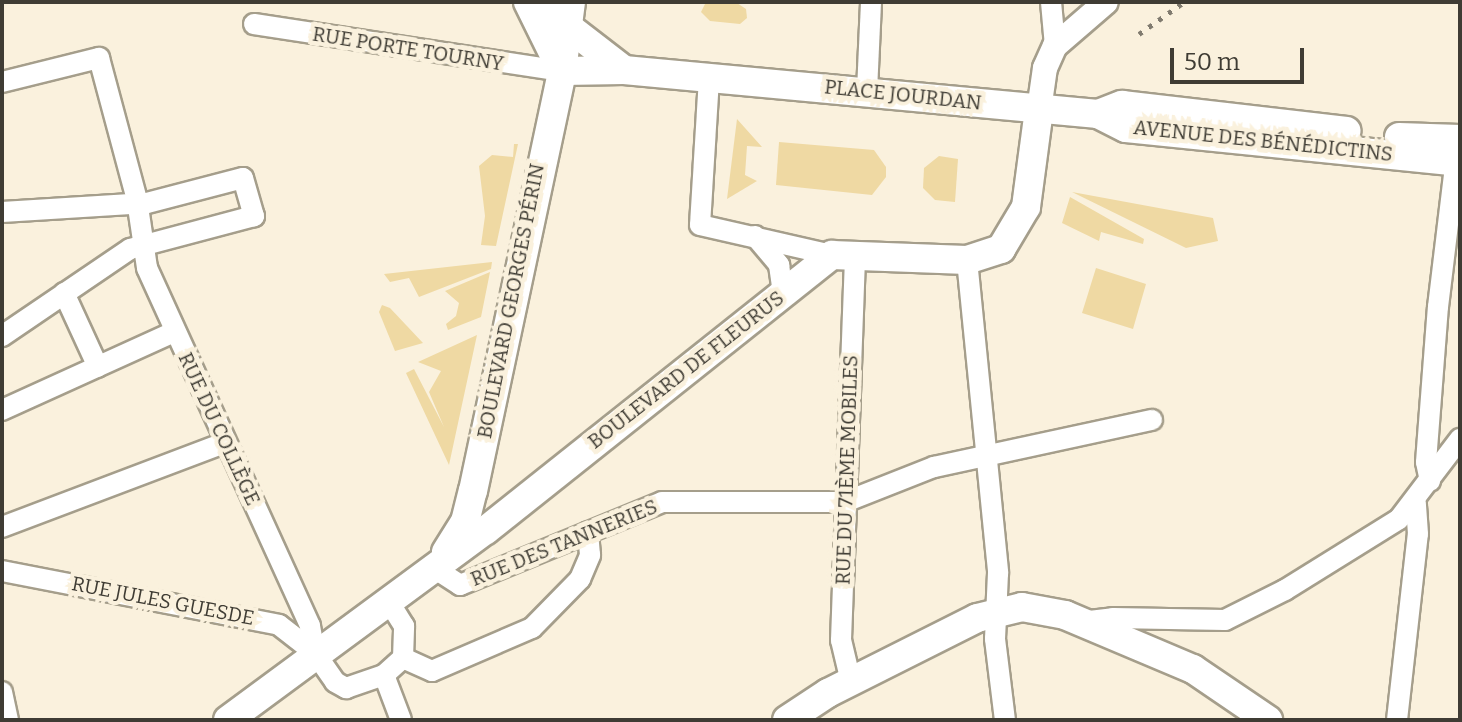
<!DOCTYPE html>
<meta charset="utf-8">
<style>
body{margin:0}
#map{position:relative;width:1462px;height:722px;overflow:hidden;background:#faf1dd;font-family:Bitter,serif}
div>[style]{position:absolute}
[style*='--x']{left:calc(var(--x)*1px);top:calc(var(--y)*1px);width:calc(var(--w)*1px);rotate:calc(var(--a)*1deg)}
.green>*{inset:0;background:#efd9a3}
.roads{filter:drop-shadow(2px 0 #a59e8b) drop-shadow(-2px 0 #a59e8b) drop-shadow(0 2px #a59e8b) drop-shadow(0 -2px #a59e8b)}
.minor>*{height:20px;margin:-10px;padding:0 10px;transform-origin:10px;border-radius:10px;background:#fff}
.tertiary>*{height:24px;margin:-12px;padding:0 12px;transform-origin:12px;border-radius:12px;background:#fff}
.secondary>*{height:28px;margin:-14px;padding:0 14px;transform-origin:14px;border-radius:14px;background:#fff}
.rail>*{height:5px;margin-top:-2.5px;transform-origin:0;background:repeating-linear-gradient(90deg,#807b6f 0 4px,transparent 0 12px)}
span{translate:-50% -50%;white-space:nowrap;text-align:center;line-height:1.15;-webkit-text-stroke:8px #faf1dd;paint-order:stroke}
.street-label{font-size:20px;color:#3f3c34}
.frame{position:absolute;inset:0;border:4px solid #3f3c34;pointer-events:none}
.scale{position:absolute;left:1170px;top:48px;width:134px;height:36px;box-sizing:border-box;border:4px solid #3f3c34;border-top:0;padding-left:10px;font-size:24px;line-height:28px;white-space:nowrap;color:#3f3c34;-webkit-text-stroke:6px #faf1dd;paint-order:stroke}
</style>
<div id="map">
<div class="green">
<i style="clip-path:polygon(706px 2px,737px 3px,746px 9px,747px 18px,740px 24px,710px 21px,701px 12px)"></i>
<i style="clip-path:polygon(737px 119px,762px 147px,747px 146px,745px 175px,757px 181px,727px 199px)"></i>
<i style="clip-path:polygon(779px 142px,874px 150px,886px 167px,886px 177px,872px 195px,776px 185px)"></i>
<i style="clip-path:polygon(514px 144px,518px 144px,496px 246px,481px 245px,485px 216px,479px 166px,492px 155px,513px 157px)"></i>
<i style="clip-path:polygon(939px 156px,958px 159px,955px 202px,935px 200px,923px 188px,924px 168px)"></i>
<i style="clip-path:polygon(1072px 192px,1213px 218px,1218px 241px,1186px 248px)"></i>
<i style="clip-path:polygon(1070px 197px,1144px 239px,1143px 244px,1101px 232px,1099px 241px,1062px 223px)"></i>
<i style="clip-path:polygon(492px 262px,491px 269px,419px 297px,409px 278px,390px 282px,384px 274px)"></i>
<i style="clip-path:polygon(1096px 268px,1146px 284px,1133px 329px,1082px 313px)"></i>
<i style="clip-path:polygon(490px 272px,481px 317px,448px 330px,446px 324px,456px 316px,459px 303px,445px 291px)"></i>
<i style="clip-path:polygon(382px 305px,390px 308px,423px 343px,395px 351px,379px 312px)"></i>
<i style="clip-path:polygon(477px 335px,449px 465px,406px 373px,414px 369px,444px 427px,429px 392px,441px 371px,418px 362px)"></i>
</div>
<div class="roads">
<div class="minor">
<i style="--x:1051;--y:2;--w:44;--a:84.8"></i>
<i style="--x:254;--y:24;--w:312;--a:8.7"></i>
<i style="--x:709;--y:78;--w:147;--a:93.5"></i>
<i style="--x:700;--y:225;--w:135;--a:12.8"></i>
<i style="--x:2;--y:82;--w:100;--a:-13.9"></i>
<i style="--x:99;--y:58;--w:147;--a:75"></i>
<i style="--x:137;--y:200;--w:69;--a:81.6"></i>
<i style="--x:147;--y:268;--w:393;--a:65.5"></i>
<i style="--x:310;--y:626;--w:27;--a:80"></i>
<i style="--x:867;--y:91;--w:89;--a:-87.4"></i>
<i style="--x:2;--y:212;--w:145;--a:-3.6"></i>
<i style="--x:147;--y:203;--w:99;--a:-14.6"></i>
<i style="--x:243;--y:178;--w:40;--a:74"></i>
<i style="--x:254;--y:216;--w:128;--a:165.1"></i>
<i style="--x:130;--y:249;--w:155;--a:145.8"></i>
<i style="--x:755;--y:236;--w:38;--a:50"></i>
<i style="--x:779;--y:265;--w:30;--a:82"></i>
<i style="--x:967;--y:260;--w:315;--a:84.3"></i>
<i style="--x:998;--y:573;--w:66;--a:92.6"></i>
<i style="--x:995;--y:639;--w:82;--a:83"></i>
<i style="--x:64;--y:293;--w:81;--a:65.3"></i>
<i style="--x:2;--y:410;--w:189;--a:-24.4"></i>
<i style="--x:1430;--y:481;--w:19;--a:-102"></i>
<i style="--x:1426;--y:462;--w:155;--a:-85.6"></i>
<i style="--x:1438;--y:307;--w:157;--a:-83.1"></i>
<i style="--x:2;--y:527;--w:237;--a:-20.7"></i>
<i style="--x:431;--y:566;--w:35;--a:33"></i>
<i style="--x:460;--y:585;--w:218;--a:-22.3"></i>
<i style="--x:662;--y:502;--w:183;--a:0"></i>
<i style="--x:845;--y:502;--w:96;--a:-21.5"></i>
<i style="--x:934;--y:467;--w:223;--a:-12.2"></i>
<i style="--x:2;--y:571;--w:282;--a:11"></i>
<i style="--x:279;--y:625;--w:46;--a:37.9"></i>
<i style="--x:315;--y:653;--w:35;--a:55"></i>
<i style="--x:335;--y:682;--w:13;--a:29"></i>
<i style="--x:346;--y:688;--w:40;--a:-18.9"></i>
<i style="--x:384;--y:675;--w:25;--a:-42"></i>
<i style="--x:403;--y:658;--w:32;--a:-88"></i>
<i style="--x:404;--y:626;--w:32;--a:-122"></i>
<i style="--x:1081;--y:622;--w:32;--a:-7"></i>
<i style="--x:1113;--y:618;--w:112;--a:1"></i>
<i style="--x:1225;--y:620;--w:67;--a:-26.6"></i>
<i style="--x:1285;--y:590;--w:134;--a:-31.9"></i>
<i style="--x:1399;--y:519;--w:101;--a:-52.7"></i>
<i style="--x:403;--y:658;--w:32;--a:24"></i>
<i style="--x:432;--y:671;--w:109;--a:-23.3"></i>
<i style="--x:532;--y:628;--w:69;--a:-45.6"></i>
<i style="--x:580;--y:579;--w:26;--a:-67"></i>
<i style="--x:590;--y:555;--w:23;--a:-95"></i>
<i style="--x:384;--y:675;--w:48;--a:69.3"></i>
<i style="--x:851;--y:682;--w:43;--a:-103.4"></i>
<i style="--x:841;--y:640;--w:384;--a:-87.9"></i>
<i style="--x:2;--y:692;--w:29;--a:78"></i>
<i style="--x:1397;--y:720;--w:187;--a:-83.6"></i>
<i style="--x:1418;--y:534;--w:31;--a:-94"></i>
</div>
<div class="tertiary">
<i style="--x:1039;--y:110;--w:42;--a:-81.9"></i>
<i style="--x:1045;--y:68;--w:24;--a:-66"></i>
<i style="--x:1055;--y:46;--w:67;--a:-40.8"></i>
</div>
<div class="secondary">
<i style="--x:528;--y:2;--w:77;--a:63.8"></i>
<i style="--x:536;--y:2;--w:111;--a:37.7"></i>
<i style="--x:562;--y:71;--w:62;--a:-0.9"></i>
<i style="--x:624;--y:70;--w:476;--a:5.3"></i>
<i style="--x:1098;--y:114;--w:31;--a:27"></i>
<i style="--x:1126;--y:128;--w:336;--a:5.8"></i>
<i style="--x:1098;--y:114;--w:26;--a:-21"></i>
<i style="--x:1122;--y:105;--w:226;--a:6.6"></i>
<i style="--x:1399;--y:137;--w:61;--a:1.9"></i>
<i style="--x:446;--y:552;--w:36;--a:-58"></i>
<i style="--x:465;--y:522;--w:32;--a:-76"></i>
<i style="--x:473;--y:491;--w:429;--a:-78"></i>
<i style="--x:562;--y:71;--w:70;--a:-82.6"></i>
<i style="--x:228;--y:720;--w:320;--a:-36.4"></i>
<i style="--x:486;--y:530;--w:442;--a:-38.5"></i>
<i style="--x:832;--y:255;--w:135;--a:2.1"></i>
<i style="--x:967;--y:260;--w:36;--a:-18"></i>
<i style="--x:1001;--y:249;--w:49;--a:-59.2"></i>
<i style="--x:1026;--y:207;--w:98;--a:-82.4"></i>
<i style="--x:787;--y:720;--w:49;--a:-33.4"></i>
<i style="--x:828;--y:693;--w:167;--a:-26.7"></i>
<i style="--x:977;--y:618;--w:46;--a:-13.7"></i>
<i style="--x:1022;--y:607;--w:44;--a:10.5"></i>
<i style="--x:1065;--y:615;--w:139;--a:22.9"></i>
<i style="--x:1193;--y:669;--w:91;--a:34.2"></i>
</div>
</div>
<div class="rail">
<i style="--x:1139;--y:34;--w:55;--a:-35.4"></i>
</div>
<div class="street-label">
<span style="left:408px;top:49px;rotate:9deg">RUE PORTE TOURNY</span>
<span style="left:903px;top:95px;rotate:6deg">PLACE JOURDAN</span>
<span style="left:1263px;top:141px;rotate:6deg">AVENUE DES BÉNÉDICTINS</span>
<span style="left:511px;top:301px;rotate:-79deg">BOULEVARD GEORGES PÉRIN</span>
<span style="left:686px;top:370px;rotate:-38deg">BOULEVARD DE FLEURUS</span>
<span style="left:219px;top:429px;rotate:65deg">RUE DU COLLÈGE</span>
<span style="left:847px;top:470px;rotate:-88deg">RUE DU 71ÈME MOBILES</span>
<span style="left:564px;top:543px;rotate:-22deg">RUE DES TANNERIES</span>
<span style="left:163px;top:601px;rotate:11deg">RUE JULES GUESDE</span>
</div>
<div class="frame"></div>
<div class="scale">50 m</div>
</div>
